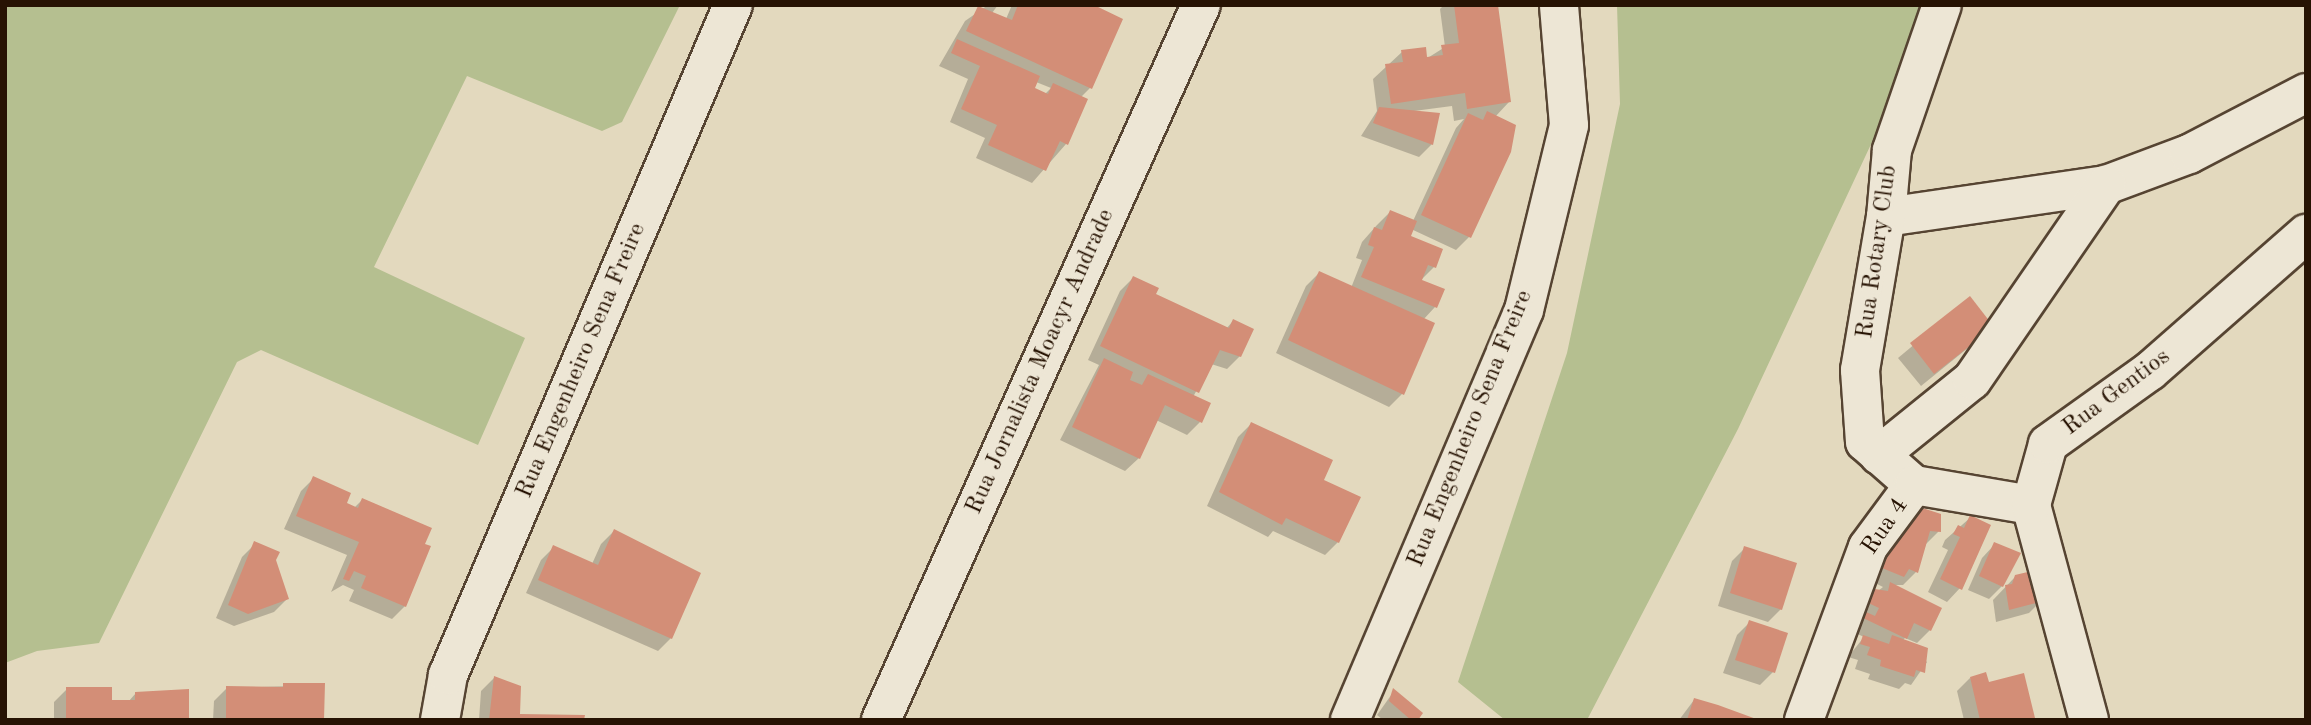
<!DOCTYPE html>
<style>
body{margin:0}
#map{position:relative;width:2311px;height:725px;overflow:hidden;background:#e3d9be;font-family:"Old Standard TT",serif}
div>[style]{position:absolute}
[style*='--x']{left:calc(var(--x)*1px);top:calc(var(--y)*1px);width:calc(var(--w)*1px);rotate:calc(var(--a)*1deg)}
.green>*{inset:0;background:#b5bf90}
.shadow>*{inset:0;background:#0003}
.building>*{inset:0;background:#d38e77}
.roads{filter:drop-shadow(2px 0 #564432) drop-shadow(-2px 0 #564432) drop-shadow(0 2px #564432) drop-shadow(0 -2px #564432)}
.street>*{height:38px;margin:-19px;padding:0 19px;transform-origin:19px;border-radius:19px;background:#ede6d5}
.secondary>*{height:38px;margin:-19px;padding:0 19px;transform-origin:19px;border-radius:19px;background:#ede6d5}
span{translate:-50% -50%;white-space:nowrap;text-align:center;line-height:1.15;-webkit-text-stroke:7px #ede6d5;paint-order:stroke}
.street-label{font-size:24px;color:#271303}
.frame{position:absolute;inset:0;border:7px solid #271303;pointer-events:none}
</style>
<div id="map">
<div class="green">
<i style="clip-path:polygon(5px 5px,680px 5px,622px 122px,602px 131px,467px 76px,374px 267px,525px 338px,478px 445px,261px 350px,237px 362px,99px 643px,37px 651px,5px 663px)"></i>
<i style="clip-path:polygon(1617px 5px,1936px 5px,1738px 429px,1587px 720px,1505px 720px,1458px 682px,1567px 353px,1620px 104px)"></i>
</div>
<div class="shadow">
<i style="clip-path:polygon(evenodd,988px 5px,998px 5px,992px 13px,1006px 19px,1012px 5px,1090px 5px,1090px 88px,1080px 98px,1066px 144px,1032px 183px,976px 158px,985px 138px,950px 122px,968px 79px,939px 66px,965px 21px,988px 5px,1036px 82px,1051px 88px,1044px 95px,1032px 89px,1036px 82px)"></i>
<i style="clip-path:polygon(1444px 5px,1496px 5px,1509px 102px,1495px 117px,1469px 237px,1456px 250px,1411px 229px,1408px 237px,1434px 267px,1420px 281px,1435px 307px,1423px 320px,1433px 324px,1402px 394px,1389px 407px,1276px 353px,1306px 286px,1319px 273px,1351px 288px,1362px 260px,1356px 258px,1362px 242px,1377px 225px,1390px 212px,1413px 221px,1456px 128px,1464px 119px,1454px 121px,1452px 106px,1414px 111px,1432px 144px,1419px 157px,1361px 136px,1377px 111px,1373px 79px,1402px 52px,1426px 59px,1445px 47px,1440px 9px)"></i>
<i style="clip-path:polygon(1133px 278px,1154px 295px,1226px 329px,1233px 321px,1240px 356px,1227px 369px,1211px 364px,1193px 397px,1200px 422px,1187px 435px,1156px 420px,1139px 458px,1125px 471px,1060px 440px,1099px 365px,1088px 360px,1120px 291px)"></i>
<i style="clip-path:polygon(1970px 298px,1979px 339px,1921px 386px,1898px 358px)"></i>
<i style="clip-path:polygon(1251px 424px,1322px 481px,1338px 542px,1325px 555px,1273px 531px,1268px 537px,1207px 506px,1238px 437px)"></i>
<i style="clip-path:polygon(314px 478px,345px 504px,354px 508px,362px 500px,405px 606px,392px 619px,349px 601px,354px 590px,343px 585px,331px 592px,347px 555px,284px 529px,301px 491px)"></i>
<i style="clip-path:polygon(1971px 517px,1960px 588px,1947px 602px,1928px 592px,1948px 550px,1942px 547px,1945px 540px)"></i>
<i style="clip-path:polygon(1894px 518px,1939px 531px,1926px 544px,1916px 572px,1903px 585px,1894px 585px,1930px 630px,1917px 643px,1905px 638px,1902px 641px,1927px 662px,1911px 685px,1905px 683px,1899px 689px,1868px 679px,1870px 674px,1855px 669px,1858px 660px,1848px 657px,1864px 637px,1849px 630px,1850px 613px,1883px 587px,1871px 581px)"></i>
<i style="clip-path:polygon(614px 531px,671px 638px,658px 651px,526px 593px,541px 560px,554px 547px,592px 564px,601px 544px)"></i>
<i style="clip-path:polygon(255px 544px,287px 599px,274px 612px,234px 626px,216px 618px,242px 557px)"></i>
<i style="clip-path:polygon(1995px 544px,2002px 586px,1989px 599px,1968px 590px,1982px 558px)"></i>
<i style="clip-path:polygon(1745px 548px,1781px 609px,1768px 622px,1718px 606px,1732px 561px)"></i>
<i style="clip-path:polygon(2016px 576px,2042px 600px,2029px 613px,1996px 622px,1993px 600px)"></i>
<i style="clip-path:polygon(1750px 622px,1773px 672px,1760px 685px,1723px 673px,1737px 635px)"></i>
<i style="clip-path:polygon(494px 678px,519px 715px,583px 720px,479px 720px,481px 691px)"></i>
<i style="clip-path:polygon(1970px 678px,1987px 684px,2033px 717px,1964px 720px,1957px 691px)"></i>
<i style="clip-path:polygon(323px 685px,323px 720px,213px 720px,214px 701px,227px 688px)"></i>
<i style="clip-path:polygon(67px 689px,110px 701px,128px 702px,136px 693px,188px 720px,54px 720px,54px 702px)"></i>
<i style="clip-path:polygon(1394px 691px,1416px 720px,1383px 720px,1377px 715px)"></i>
<i style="clip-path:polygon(1694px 700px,1755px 720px,1679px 720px)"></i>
</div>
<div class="building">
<i style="clip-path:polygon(1018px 5px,1094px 5px,1123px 19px,1092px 89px,966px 31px,978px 6px,1012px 20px)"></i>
<i style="clip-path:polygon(1454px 5px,1498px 5px,1511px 102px,1467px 109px,1465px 93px,1391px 104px,1385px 64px,1403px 62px,1401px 50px,1426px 47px,1427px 57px,1443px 55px,1441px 45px,1459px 43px)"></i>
<i style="clip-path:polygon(957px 39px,1040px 76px,1035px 88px,1048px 94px,1053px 83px,1088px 99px,1068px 145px,1060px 141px,1046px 171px,988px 145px,997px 125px,961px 109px,980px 66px,951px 53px)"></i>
<i style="clip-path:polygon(1379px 107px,1440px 113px,1433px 145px,1373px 123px)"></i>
<i style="clip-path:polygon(1487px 111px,1516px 125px,1511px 152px,1471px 238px,1421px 215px,1468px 113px,1483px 120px)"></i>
<i style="clip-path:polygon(1390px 210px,1417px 221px,1411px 236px,1443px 249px,1436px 268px,1428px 265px,1422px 280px,1445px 289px,1437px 308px,1361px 277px,1374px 247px,1368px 245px,1374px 227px,1382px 230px)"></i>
<i style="clip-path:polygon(1319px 271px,1435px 323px,1404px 395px,1288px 340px)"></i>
<i style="clip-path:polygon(1133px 276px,1159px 288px,1156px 294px,1229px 328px,1233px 319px,1254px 329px,1241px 357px,1220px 350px,1199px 393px,1100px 346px)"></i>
<i style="clip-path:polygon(1970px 296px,1994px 327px,1934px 374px,1910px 343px)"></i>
<i style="clip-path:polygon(1104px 358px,1133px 372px,1130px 380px,1142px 385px,1148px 374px,1211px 403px,1202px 423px,1165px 405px,1140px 459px,1072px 427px)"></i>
<i style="clip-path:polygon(1251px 422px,1333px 460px,1324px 480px,1361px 497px,1339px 543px,1286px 518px,1282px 525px,1219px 492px)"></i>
<i style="clip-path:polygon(313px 476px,351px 493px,347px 503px,358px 508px,362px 498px,432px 528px,425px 544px,431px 546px,406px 607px,361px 588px,366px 576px,354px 571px,349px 581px,343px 579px,359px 542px,296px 516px)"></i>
<i style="clip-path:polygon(1907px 503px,1941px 514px,1941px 532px,1930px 531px,1918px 573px,1909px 569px,1904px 577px,1882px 568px)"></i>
<i style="clip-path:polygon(1970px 515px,1991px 525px,1962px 590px,1940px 579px,1960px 537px,1953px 534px,1958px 525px,1964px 528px)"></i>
<i style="clip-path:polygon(614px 529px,701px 573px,672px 639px,538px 580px,553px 545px,598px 565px)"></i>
<i style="clip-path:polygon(254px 541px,280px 552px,276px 560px,289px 599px,248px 614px,228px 605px)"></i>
<i style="clip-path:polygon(1994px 542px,2021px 553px,2003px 587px,1979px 576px)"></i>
<i style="clip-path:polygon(1744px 546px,1797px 563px,1782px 610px,1730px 593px)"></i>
<i style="clip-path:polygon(2036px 570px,2044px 601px,2009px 610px,2005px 585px,2012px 584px,2015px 575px)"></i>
<i style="clip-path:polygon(1890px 582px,1942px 608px,1931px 631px,1914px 623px,1907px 639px,1861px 617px,1864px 611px,1875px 616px,1879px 608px,1862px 600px,1868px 588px,1888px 591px)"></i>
<i style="clip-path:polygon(1749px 620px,1788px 633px,1775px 673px,1735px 660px)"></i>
<i style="clip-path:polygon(1863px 635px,1889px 644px,1892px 635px,1928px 648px,1925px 673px,1916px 670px,1914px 677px,1880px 666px,1881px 660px,1867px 655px,1870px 647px,1860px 644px)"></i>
<i style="clip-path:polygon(1986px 672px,1989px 682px,2024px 673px,2035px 718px,1980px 720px,1970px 677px)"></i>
<i style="clip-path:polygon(494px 676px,521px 686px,520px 714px,585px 715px,584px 720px,489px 720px)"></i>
<i style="clip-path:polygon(283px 683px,325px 683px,324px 720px,226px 720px,226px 686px,283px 687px)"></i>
<i style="clip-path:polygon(66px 687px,112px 687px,112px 700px,135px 700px,135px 692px,189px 689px,189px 720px,66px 720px)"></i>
<i style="clip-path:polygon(1393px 688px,1423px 713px,1418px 720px,1411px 720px,1389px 701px)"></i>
<i style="clip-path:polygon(1694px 698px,1718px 705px,1759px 720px,1687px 720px)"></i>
</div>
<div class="roads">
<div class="street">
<i style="--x:1886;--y:217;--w:222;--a:-8.3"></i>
<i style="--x:2106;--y:185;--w:89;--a:-20.5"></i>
<i style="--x:2189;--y:154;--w:132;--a:-27.5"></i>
<i style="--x:1879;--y:455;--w:119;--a:-38.9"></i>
<i style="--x:1972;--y:380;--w:237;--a:-55.5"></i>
<i style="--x:1914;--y:485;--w:65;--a:-138.7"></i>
<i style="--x:1865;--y:442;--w:72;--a:-94"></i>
<i style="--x:1860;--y:370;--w:155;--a:-80.4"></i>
<i style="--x:1886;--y:217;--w:67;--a:-84.9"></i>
<i style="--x:1892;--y:150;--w:153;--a:-71"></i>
<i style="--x:440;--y:720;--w:46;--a:-79.9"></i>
<i style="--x:448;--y:675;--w:728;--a:-66.96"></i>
<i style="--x:881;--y:720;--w:783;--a:-65.89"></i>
<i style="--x:1350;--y:720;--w:445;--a:-67"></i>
<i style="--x:1524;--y:310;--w:190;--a:-76.3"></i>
<i style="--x:1569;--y:125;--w:120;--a:-94.8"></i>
<i style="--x:1804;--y:720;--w:184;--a:-69.7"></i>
<i style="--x:1868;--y:547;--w:77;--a:-53.4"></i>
<i style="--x:1914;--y:485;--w:119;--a:9.7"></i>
</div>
<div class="secondary">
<i style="--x:2089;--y:720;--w:223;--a:-105.1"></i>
<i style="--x:2031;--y:505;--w:63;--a:-74.4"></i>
<i style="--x:2048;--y:444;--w:125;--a:-35.6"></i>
<i style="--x:2150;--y:371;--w:208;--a:-41.3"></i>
</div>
</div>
<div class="street-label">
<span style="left:1878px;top:252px;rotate:-82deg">Rua Rotary Club</span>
<span style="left:582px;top:361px;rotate:-67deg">Rua Engenheiro Sena Freire</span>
<span style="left:1041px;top:362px;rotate:-66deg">Rua Jornalista Moacyr Andrade</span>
<span style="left:2117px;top:393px;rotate:-37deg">Rua Gentios</span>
<span style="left:1471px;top:429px;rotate:-68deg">Rua Engenheiro Sena Freire</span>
<span style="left:1886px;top:527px;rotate:-56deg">Rua 4</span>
</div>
<div class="frame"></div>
</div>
